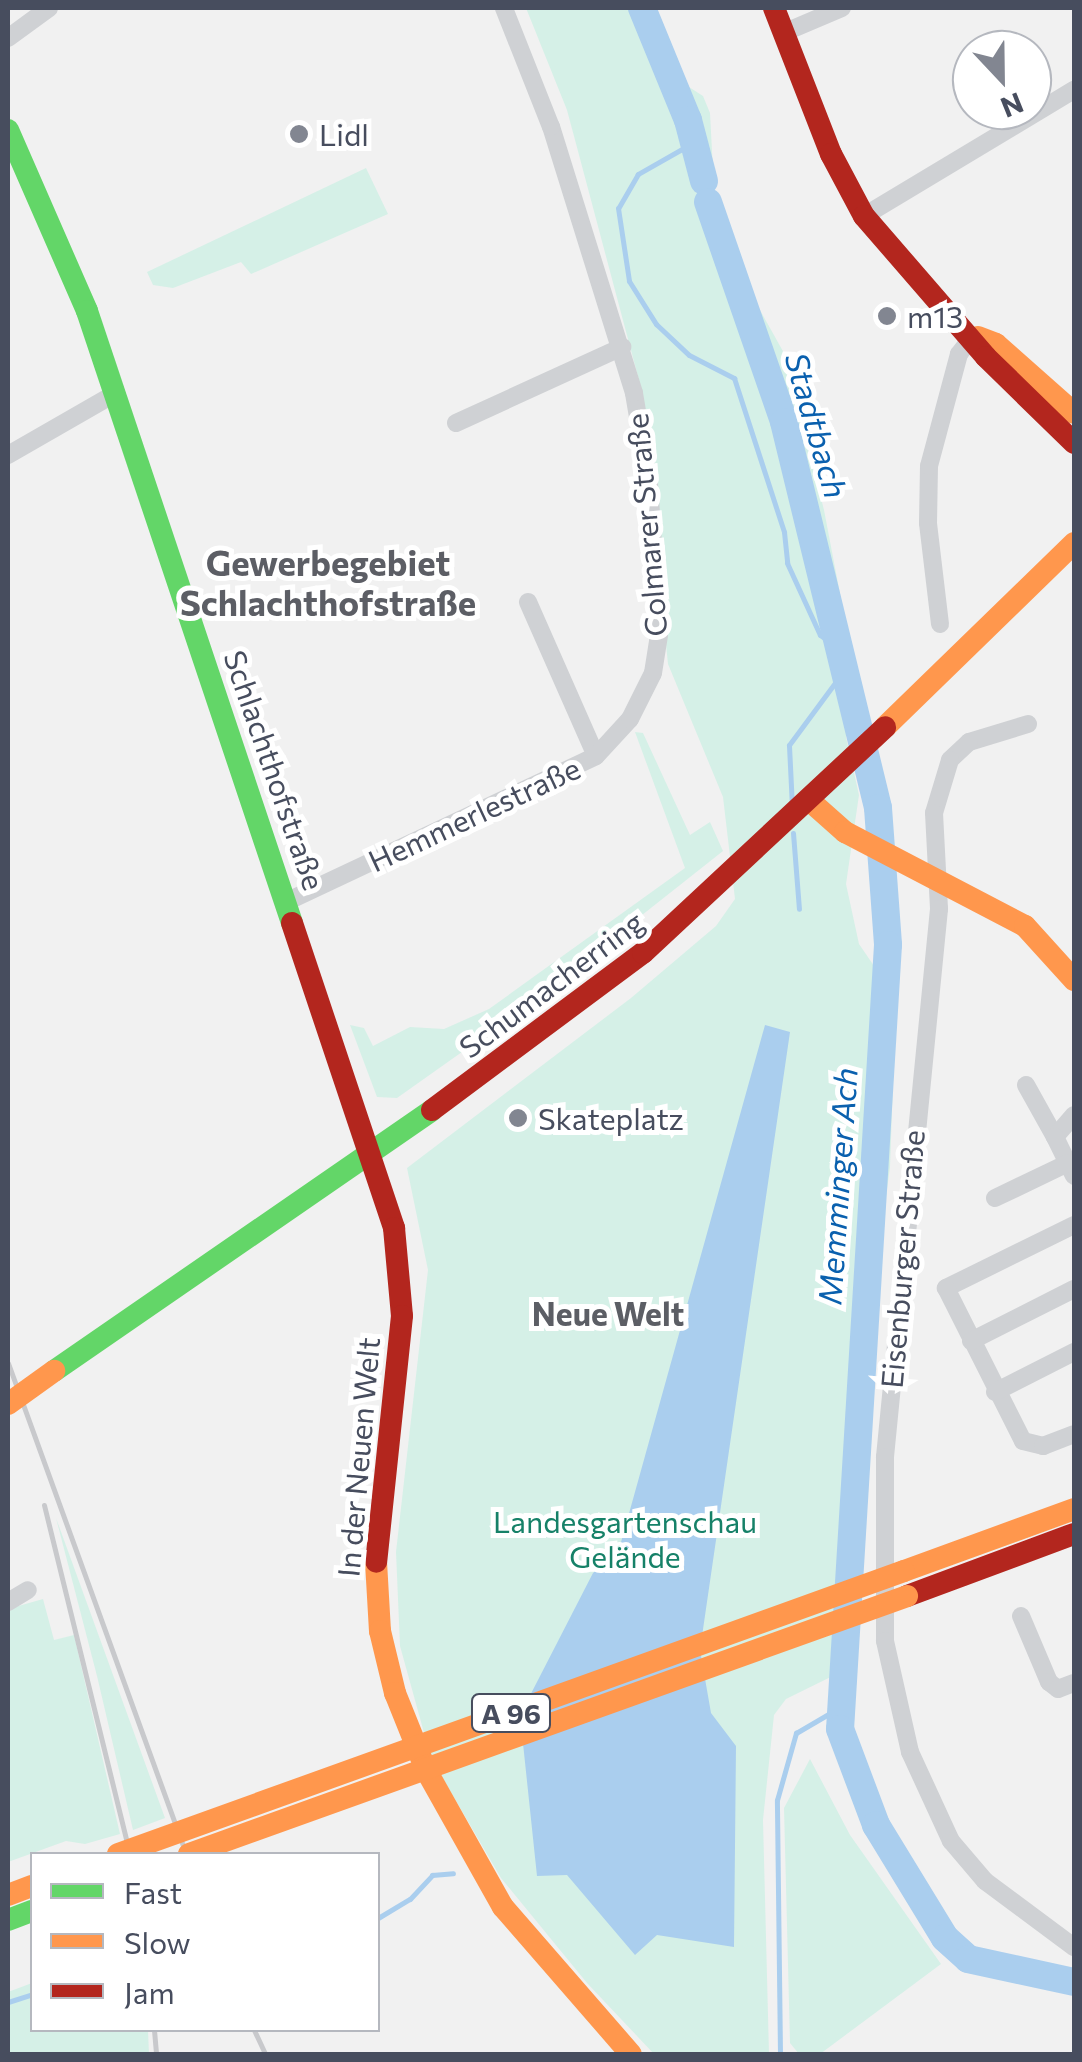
<!DOCTYPE html>
<meta charset="utf-8">
<style>
body{margin:0}
#map{position:relative;width:1082px;height:2062px;overflow:hidden;background:#f1f1f1;font-family:Commissioner,sans-serif}
div>[style]{position:absolute}
[style*='--x']{left:calc(var(--x)*1px);top:calc(var(--y)*1px);width:calc(var(--w)*1px);rotate:calc(var(--a)*1deg)}
.green>*{inset:0;background:#d5f0e7}
.water>*{inset:0;background:#aaceee}
.stream>*{height:5px;margin:-2.5px;padding:0 2.5px;transform-origin:2.5px;border-radius:2.5px;background:#aaceee}
.river>*{height:28px;margin:-14px;padding:0 14px;transform-origin:14px;border-radius:14px;background:#aaceee}
.street>*{height:18px;margin:-9px;padding:0 9px;transform-origin:9px;border-radius:9px;background:#cfd1d4}
.fast>*{height:22px;margin:-11px;padding:0 11px;transform-origin:11px;border-radius:11px;background:#63d668}
.slow>*{height:22px;margin:-11px;padding:0 11px;transform-origin:11px;border-radius:11px;background:#ff974d}
.jam>*{height:22px;margin:-11px;padding:0 11px;transform-origin:11px;border-radius:11px;background:#b3261e}
.rail>*{height:5px;margin:-2.5px;padding:0 2.5px;transform-origin:2.5px;border-radius:2.5px;background:#c8c9cc}
.slow-bridge>*{height:22px;margin:-11px;padding:0 11px;transform-origin:11px;border-radius:11px;background:#ff974d}
.dots>*{width:28px;height:28px;translate:-50% -50%;box-sizing:border-box;border:5px solid #fff;border-radius:50%}
span{translate:-50% -50%;white-space:nowrap;text-align:center;line-height:1.15;-webkit-text-stroke:10px #fff;paint-order:stroke}
.shield-label span{padding:2px 8px;background:#fff;border:2px solid;border-radius:8px;-webkit-text-stroke-width:0}
.shield-label{font-size:28px;color:#474d5e;font-weight:700}
.poi-label{font-size:30px;color:#474d5e}
.left{translate:0 -50%;text-align:left}
.street-label{font-size:30px;color:#474d5e}
.park-label{font-size:30px;color:#168168}
.water-label{font-size:32px;color:#0a60ae;font-style:italic}
.neighbourhood-label{font-size:32px;color:#5c5e65;font-weight:700}
.quarter-label{font-size:35px;color:#5c5e65;font-weight:700}
.frame{position:absolute;inset:0;border:10px solid #474d5e;pointer-events:none}
.legend{position:absolute;left:30px;top:1852px;width:350px;height:180px;box-sizing:border-box;background:#fff;border:2px solid #b5b8bf;margin:0;padding:12px 18px;list-style:none;font-size:30px;color:#474d5e}
.legend li{display:flex;align-items:center;gap:20px;height:50px}
.legend b{width:50px;border:2px solid #b5b8bf}
.north{position:absolute;left:952px;top:30px;width:100px;height:100px;box-sizing:border-box;background:#fff;border:2px solid #b5b8bf;border-radius:50%;rotate:158deg;font-size:28px;font-weight:700;line-height:40px;text-align:center;color:#474d5e}
.north::after{content:'';display:block;margin:auto;width:35px;height:45px;background:#828691;clip-path:polygon(50% 0,100% 100%,50% 72%,0 100%)}
</style>
<div id="map">
<div class="green">
<i style="clip-path:polygon(526px 8px,649px 8px,672px 76px,703px 96px,710px 113px,715px 208px,742px 278px,784px 353px,824px 510px,859px 693px,846px 737px,859px 795px,846px 884px,859px 944px,896px 998px,890px 1167px,848px 1486px,853px 1666px,786px 1699px,774px 1715px,763px 1820px,769px 2054px,654px 2054px,587px 1983px,501px 1878px,431px 1758px,400px 1646px,396px 1552px,428px 1270px,407px 1168px,631px 998px,716px 926px,735px 899px,723px 797px,668px 664px,640px 384px,567px 110px)"></i>
<i style="clip-path:polygon(366px 168px,388px 214px,251px 274px,241px 262px,173px 288px,153px 285px,147px 272px)"></i>
<i style="clip-path:polygon(635px 732px,643px 733px,690px 835px,710px 822px,723px 851px,527px 1006px,397px 1098px,377px 1097px,350px 1025px,364px 1028px,373px 1046px,410px 1027px,444px 1029px,489px 1009px,685px 868px)"></i>
<i style="clip-path:polygon(56px 1518px,165px 1818px,133px 1830px,97px 1676px)"></i>
<i style="clip-path:polygon(43px 1599px,54px 1640px,74px 1635px,120px 1834px,85px 1844px,66px 1841px,8px 1862px,8px 1609px)"></i>
<i style="clip-path:polygon(810px 1759px,850px 1835px,941px 1964px,820px 2054px,799px 2054px,790px 2043px,784px 1808px)"></i>
<i style="clip-path:polygon(32px 1983px,32px 2030px,148px 2030px,149px 2054px,8px 2054px,8px 1992px)"></i>
</div>
<div class="water">
<i style="clip-path:polygon(765px 1025px,790px 1032px,700px 1650px,711px 1713px,736px 1746px,734px 1947px,657px 1935px,635px 1955px,567px 1875px,537px 1876px,520px 1715px,593px 1573px,618px 1553px)"></i>
</div>
<div class="stream">
<i style="--x:696;--y:141;--w:67;--a:150.4"></i>
<i style="--x:638;--y:174;--w:39;--a:120"></i>
<i style="--x:618;--y:208;--w:74;--a:81.4"></i>
<i style="--x:629;--y:281;--w:51;--a:57.9"></i>
<i style="--x:656;--y:324;--w:45;--a:43.2"></i>
<i style="--x:689;--y:355;--w:51;--a:27.1"></i>
<i style="--x:734;--y:378;--w:162;--a:72"></i>
<i style="--x:784;--y:532;--w:31;--a:84"></i>
<i style="--x:787;--y:563;--w:79;--a:65.4"></i>
<i style="--x:820;--y:635;--w:21;--a:35"></i>
<i style="--x:792;--y:807;--w:62;--a:-92.8"></i>
<i style="--x:789;--y:745;--w:91;--a:-53.5"></i>
<i style="--x:793;--y:833;--w:76;--a:85.5"></i>
<i style="--x:378;--y:1918;--w:37;--a:-31"></i>
<i style="--x:410;--y:1899;--w:33;--a:-47"></i>
<i style="--x:432;--y:1875;--w:21;--a:-5"></i>
<i style="--x:8;--y:2002;--w:25;--a:-18"></i>
<i style="--x:780;--y:2054;--w:254;--a:-90.7"></i>
<i style="--x:777;--y:1800;--w:70;--a:-74.2"></i>
<i style="--x:796;--y:1733;--w:48;--a:-30.3"></i>
</div>
<div class="river">
<i style="--x:642;--y:8;--w:121;--a:67.7"></i>
<i style="--x:688;--y:120;--w:63;--a:75.3"></i>
<i style="--x:708;--y:202;--w:233;--a:70.9"></i>
<i style="--x:784;--y:422;--w:397;--a:76.3"></i>
<i style="--x:878;--y:808;--w:137;--a:85.8"></i>
<i style="--x:888;--y:945;--w:785;--a:93.5"></i>
<i style="--x:840;--y:1729;--w:103;--a:69.4"></i>
<i style="--x:876;--y:1825;--w:132;--a:58.6"></i>
<i style="--x:945;--y:1938;--w:31;--a:42"></i>
<i style="--x:968;--y:1959;--w:108;--a:12.2"></i>
</div>
<div class="street">
<i style="--x:783;--y:33;--w:64;--a:-23"></i>
<i style="--x:8;--y:38;--w:51;--a:-36.2"></i>
<i style="--x:864;--y:216;--w:245;--a:-31"></i>
<i style="--x:456;--y:423;--w:183;--a:-24.6"></i>
<i style="--x:8;--y:455;--w:122;--a:-29.9"></i>
<i style="--x:528;--y:602;--w:168;--a:66.2"></i>
<i style="--x:940;--y:624;--w:102;--a:-96.8"></i>
<i style="--x:928;--y:523;--w:57;--a:-89"></i>
<i style="--x:929;--y:466;--w:116;--a:-75"></i>
<i style="--x:959;--y:354;--w:23;--a:-52"></i>
<i style="--x:1028;--y:724;--w:62;--a:163"></i>
<i style="--x:969;--y:742;--w:26;--a:137"></i>
<i style="--x:950;--y:760;--w:55;--a:106.8"></i>
<i style="--x:934;--y:813;--w:96;--a:87"></i>
<i style="--x:939;--y:909;--w:551;--a:95.63"></i>
<i style="--x:885;--y:1457;--w:184;--a:90"></i>
<i style="--x:885;--y:1641;--w:114;--a:77.3"></i>
<i style="--x:910;--y:1752;--w:98;--a:65.3"></i>
<i style="--x:951;--y:1841;--w:52;--a:49.6"></i>
<i style="--x:985;--y:1881;--w:111;--a:36.6"></i>
<i style="--x:288;--y:901;--w:340;--a:-25.2"></i>
<i style="--x:596;--y:756;--w:50;--a:-47.4"></i>
<i style="--x:630;--y:719;--w:51;--a:-63.4"></i>
<i style="--x:653;--y:673;--w:39;--a:-81"></i>
<i style="--x:659;--y:634;--w:152;--a:-93.8"></i>
<i style="--x:649;--y:482;--w:90;--a:-99.6"></i>
<i style="--x:634;--y:393;--w:279;--a:-107.3"></i>
<i style="--x:551;--y:127;--w:128;--a:-111.6"></i>
<i style="--x:1026;--y:1085;--w:60;--a:60.9"></i>
<i style="--x:1074;--y:1115;--w:29;--a:131"></i>
<i style="--x:1055;--y:1137;--w:43;--a:64"></i>
<i style="--x:995;--y:1198;--w:81;--a:-25.6"></i>
<i style="--x:1074;--y:1225;--w:143;--a:153.8"></i>
<i style="--x:946;--y:1288;--w:171;--a:63.3"></i>
<i style="--x:1023;--y:1441;--w:21;--a:14"></i>
<i style="--x:1043;--y:1446;--w:33;--a:-21"></i>
<i style="--x:971;--y:1341;--w:115;--a:-26.8"></i>
<i style="--x:995;--y:1392;--w:89;--a:-26.9"></i>
<i style="--x:8;--y:1602;--w:23;--a:-31"></i>
<i style="--x:1021;--y:1616;--w:72;--a:67"></i>
<i style="--x:1049;--y:1682;--w:11;--a:38"></i>
<i style="--x:1058;--y:1689;--w:17;--a:-21"></i>
</div>
<div class="fast">
<i style="--x:8;--y:130;--w:197;--a:66.4"></i>
<i style="--x:87;--y:311;--w:645;--a:71.48"></i>
<i style="--x:54;--y:1371;--w:459;--a:-34.6"></i>
<i style="--x:8;--y:1920;--w:26;--a:-21"></i>
</div>
<div class="slow">
<i style="--x:978;--y:337;--w:19;--a:21"></i>
<i style="--x:996;--y:344;--w:104;--a:41.5"></i>
<i style="--x:885;--y:727;--w:264;--a:-44.2"></i>
<i style="--x:810;--y:801;--w:47;--a:41.5"></i>
<i style="--x:845;--y:832;--w:203;--a:27.6"></i>
<i style="--x:1025;--y:926;--w:73;--a:47.8"></i>
<i style="--x:376;--y:1562;--w:69;--a:86.7"></i>
<i style="--x:380;--y:1631;--w:64;--a:76.4"></i>
<i style="--x:395;--y:1693;--w:83;--a:68.1"></i>
<i style="--x:426;--y:1770;--w:157;--a:60.7"></i>
<i style="--x:503;--y:1907;--w:195;--a:49"></i>
<i style="--x:904;--y:1571;--w:181;--a:-20"></i>
<i style="--x:8;--y:1895;--w:26;--a:-21"></i>
</div>
<div class="jam">
<i style="--x:774;--y:8;--w:157;--a:68.7"></i>
<i style="--x:831;--y:154;--w:70;--a:62"></i>
<i style="--x:864;--y:216;--w:186;--a:49.1"></i>
<i style="--x:986;--y:357;--w:123;--a:44.3"></i>
<i style="--x:292;--y:923;--w:322;--a:71.5"></i>
<i style="--x:394;--y:1228;--w:88;--a:84.8"></i>
<i style="--x:402;--y:1316;--w:247;--a:96"></i>
<i style="--x:432;--y:1110;--w:263;--a:-36.7"></i>
<i style="--x:643;--y:953;--w:331;--a:-43"></i>
<i style="--x:907;--y:1596;--w:178;--a:-20.4"></i>
</div>
<div class="rail">
<i style="--x:8;--y:1363;--w:522;--a:70.07"></i>
<i style="--x:44;--y:1505;--w:359;--a:76.2"></i>
<i style="--x:154;--y:2030;--w:24;--a:85"></i>
<i style="--x:254;--y:2030;--w:26;--a:65"></i>
</div>
<div class="slow-bridge">
<i style="--x:8;--y:1404;--w:57;--a:-35.7"></i>
<i style="--x:118;--y:1854;--w:835;--a:-19.8"></i>
<i style="--x:189;--y:1854;--w:763;--a:-19.76"></i>
</div>
<div class="dots">
<i style="left:299px;top:134px;background:#828691"></i>
<i style="left:887px;top:316px;background:#828691"></i>
<i style="left:518px;top:1118px;background:#828691"></i>
</div>
<div class="shield-label">
<span style="left:511px;top:1713px">A 96</span>
</div>
<div class="poi-label">
<span class="left" style="left:319px;top:134px">Lidl</span>
<span class="left" style="left:907px;top:316px">m13</span>
<span class="left" style="left:538px;top:1118px">Skateplatz</span>
</div>
<div class="street-label">
<span style="left:646px;top:525px;rotate:-95deg">Colmarer Straße</span>
<span style="left:275px;top:770px;rotate:71deg">Schlachthofstraße</span>
<span style="left:474px;top:814px;rotate:-25deg">Hemmerlestraße</span>
<span style="left:551px;top:984px;rotate:-37deg">Schumacherring</span>
<span style="left:902px;top:1259px;rotate:-85deg">Eisenburger Straße</span>
<span style="left:358px;top:1457px;rotate:-85deg">In der Neuen Welt</span>
</div>
<div class="park-label">
<span style="left:625px;top:1538px">Landesgartenschau<br>Gelände</span>
</div>
<div class="water-label">
<span style="left:817px;top:425px;rotate:74deg">Stadtbach</span>
<span style="left:837px;top:1186px;rotate:-86deg">Memminger Ach</span>
</div>
<div class="neighbourhood-label">
<span style="left:608px;top:1313px">Neue Welt</span>
</div>
<div class="quarter-label">
<span style="left:328px;top:582px">Gewerbegebiet<br>Schlachthofstraße</span>
</div>
<div class="frame"></div>
<ul class="legend">
<li><b style="height:12px;background:#63d668"></b>Fast</li>
<li><b style="height:12px;background:#ff974d"></b>Slow</li>
<li><b style="height:12px;background:#b3261e"></b>Jam</li>
</ul>
<div class="north">N</div>
</div>
